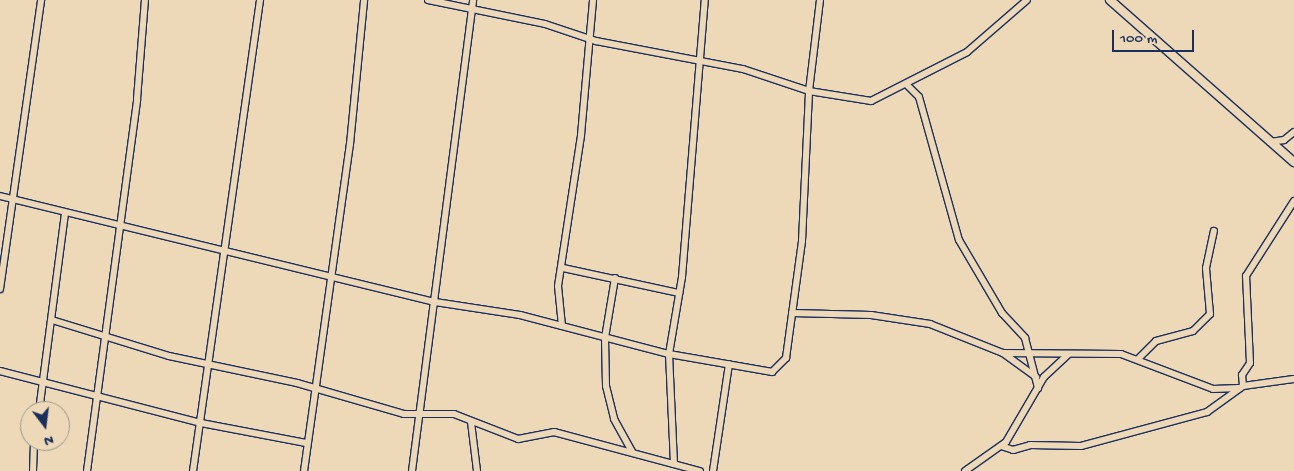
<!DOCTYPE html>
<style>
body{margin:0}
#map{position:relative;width:1294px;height:471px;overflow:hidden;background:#edd9b7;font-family:"Gochi Hand",sans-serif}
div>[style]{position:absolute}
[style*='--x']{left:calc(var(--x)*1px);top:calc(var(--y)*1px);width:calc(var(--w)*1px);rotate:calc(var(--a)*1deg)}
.roads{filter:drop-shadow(1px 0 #1b2f5e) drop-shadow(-1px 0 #1b2f5e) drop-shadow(0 1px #1b2f5e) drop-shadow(0 -1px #1b2f5e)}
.minor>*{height:6px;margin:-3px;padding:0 3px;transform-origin:3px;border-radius:3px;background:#edd9b7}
.major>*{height:8px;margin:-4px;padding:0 4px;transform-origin:4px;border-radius:4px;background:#edd9b7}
span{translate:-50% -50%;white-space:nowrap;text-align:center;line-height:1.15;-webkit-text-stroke:4px #edd9b7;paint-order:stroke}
.north{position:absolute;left:20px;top:401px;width:50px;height:50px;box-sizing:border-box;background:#edd9b7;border:1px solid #999593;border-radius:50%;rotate:165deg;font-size:14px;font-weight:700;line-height:20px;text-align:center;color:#1b2f5e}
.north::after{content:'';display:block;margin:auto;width:18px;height:22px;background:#1b2f5e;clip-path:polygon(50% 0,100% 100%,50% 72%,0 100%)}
.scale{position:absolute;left:1112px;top:30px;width:82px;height:22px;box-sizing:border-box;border:2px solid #1b2f5e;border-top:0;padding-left:6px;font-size:15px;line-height:18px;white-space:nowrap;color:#1b2f5e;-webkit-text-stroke:4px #edd9b7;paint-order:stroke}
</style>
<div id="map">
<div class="roads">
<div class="minor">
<i style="--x:428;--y:0;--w:119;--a:11.6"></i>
<i style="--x:545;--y:24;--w:54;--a:18.4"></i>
<i style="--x:596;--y:41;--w:150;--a:10.8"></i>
<i style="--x:743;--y:69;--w:70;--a:18.4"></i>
<i style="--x:809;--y:91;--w:63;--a:9.2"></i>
<i style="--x:871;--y:101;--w:108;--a:-27"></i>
<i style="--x:967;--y:52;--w:79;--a:-40.9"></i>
<i style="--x:906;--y:84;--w:18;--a:45"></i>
<i style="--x:919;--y:97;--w:148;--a:74.4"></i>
<i style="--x:959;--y:240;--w:85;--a:59.5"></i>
<i style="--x:1002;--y:313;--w:34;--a:47"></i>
<i style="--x:1025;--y:338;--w:52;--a:75.4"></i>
<i style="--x:1270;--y:142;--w:14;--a:-8"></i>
<i style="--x:1284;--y:140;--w:13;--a:-39"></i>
<i style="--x:0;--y:196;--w:448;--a:13.7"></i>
<i style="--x:435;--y:302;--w:86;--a:8.7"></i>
<i style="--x:520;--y:315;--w:154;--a:14.7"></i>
<i style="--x:669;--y:354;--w:105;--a:9.9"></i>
<i style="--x:772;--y:372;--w:20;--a:-45"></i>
<i style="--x:786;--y:358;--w:118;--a:-82.2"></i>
<i style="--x:802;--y:241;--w:150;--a:-87.3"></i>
<i style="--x:809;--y:91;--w:92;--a:-83.1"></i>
<i style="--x:563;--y:268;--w:119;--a:12.2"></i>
<i style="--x:615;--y:278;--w:61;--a:99.5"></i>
<i style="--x:605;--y:338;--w:48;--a:88.8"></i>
<i style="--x:606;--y:386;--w:34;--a:76"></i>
<i style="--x:614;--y:419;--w:38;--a:61"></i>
<i style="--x:0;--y:289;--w:292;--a:-81.9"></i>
<i style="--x:792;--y:313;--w:79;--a:1.5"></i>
<i style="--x:871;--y:315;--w:60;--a:8.7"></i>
<i style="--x:930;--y:324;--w:79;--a:21.7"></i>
<i style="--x:1003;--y:353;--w:118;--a:0.5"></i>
<i style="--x:1121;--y:354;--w:98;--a:20.8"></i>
<i style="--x:1213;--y:389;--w:26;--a:-2"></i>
<i style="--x:52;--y:320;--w:122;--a:17.1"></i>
<i style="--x:169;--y:356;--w:131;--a:11.9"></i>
<i style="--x:297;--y:383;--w:111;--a:16.2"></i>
<i style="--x:404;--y:414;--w:50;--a:0"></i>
<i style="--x:454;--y:414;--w:69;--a:21.3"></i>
<i style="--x:518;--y:439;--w:37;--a:-11"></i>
<i style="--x:554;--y:432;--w:151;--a:15"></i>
<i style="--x:562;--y:326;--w:40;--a:-95.7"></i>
<i style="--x:558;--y:286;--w:153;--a:-81.3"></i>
<i style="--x:581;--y:135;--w:136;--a:-84.9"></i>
<i style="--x:1003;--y:353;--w:41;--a:36"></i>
<i style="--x:1138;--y:359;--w:25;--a:-45"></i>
<i style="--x:1156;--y:341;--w:38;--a:-15"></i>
<i style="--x:1193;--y:331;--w:24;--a:-45"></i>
<i style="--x:1210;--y:314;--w:46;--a:-95"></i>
<i style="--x:1206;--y:268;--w:38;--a:-78"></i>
<i style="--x:0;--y:371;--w:208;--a:14.5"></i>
<i style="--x:201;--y:423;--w:107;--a:10.8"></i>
<i style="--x:1243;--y:386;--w:11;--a:-95"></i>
<i style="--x:1242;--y:375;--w:14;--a:-56"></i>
<i style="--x:1250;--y:363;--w:87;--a:-92.6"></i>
<i style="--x:1246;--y:276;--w:89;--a:-57.4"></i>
<i style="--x:39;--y:411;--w:200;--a:-82.5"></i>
<i style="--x:471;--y:422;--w:49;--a:83"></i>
<i style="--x:1001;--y:446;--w:13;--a:18"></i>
<i style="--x:1013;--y:450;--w:18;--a:-16"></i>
<i style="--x:1030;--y:445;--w:51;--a:1.1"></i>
<i style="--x:1081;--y:446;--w:131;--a:-15.1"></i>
<i style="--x:1207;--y:412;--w:44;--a:-35.8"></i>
<i style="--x:1243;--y:386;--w:51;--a:-7.8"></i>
<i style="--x:674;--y:464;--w:110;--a:-92.6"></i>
<i style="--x:669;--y:354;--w:78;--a:-80.4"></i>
<i style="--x:682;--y:277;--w:278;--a:-85.3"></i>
<i style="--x:33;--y:471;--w:30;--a:-88"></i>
<i style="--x:87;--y:471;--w:375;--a:-82.3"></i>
<i style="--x:137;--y:99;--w:99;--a:-85.4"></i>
<i style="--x:193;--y:471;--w:476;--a:-81.9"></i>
<i style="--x:304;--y:471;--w:330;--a:-82"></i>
<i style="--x:350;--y:144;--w:145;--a:-84.4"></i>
<i style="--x:412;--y:471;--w:475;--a:-82.6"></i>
<i style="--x:713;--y:471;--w:108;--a:-81.5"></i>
<i style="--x:965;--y:471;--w:50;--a:-35.3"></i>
<i style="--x:1006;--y:442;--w:75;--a:-59.7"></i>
<i style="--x:1044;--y:377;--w:33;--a:-43"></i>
</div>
<div class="major">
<i style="--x:1110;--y:0;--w:245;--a:41.4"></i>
</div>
</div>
<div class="north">N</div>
<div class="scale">100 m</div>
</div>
